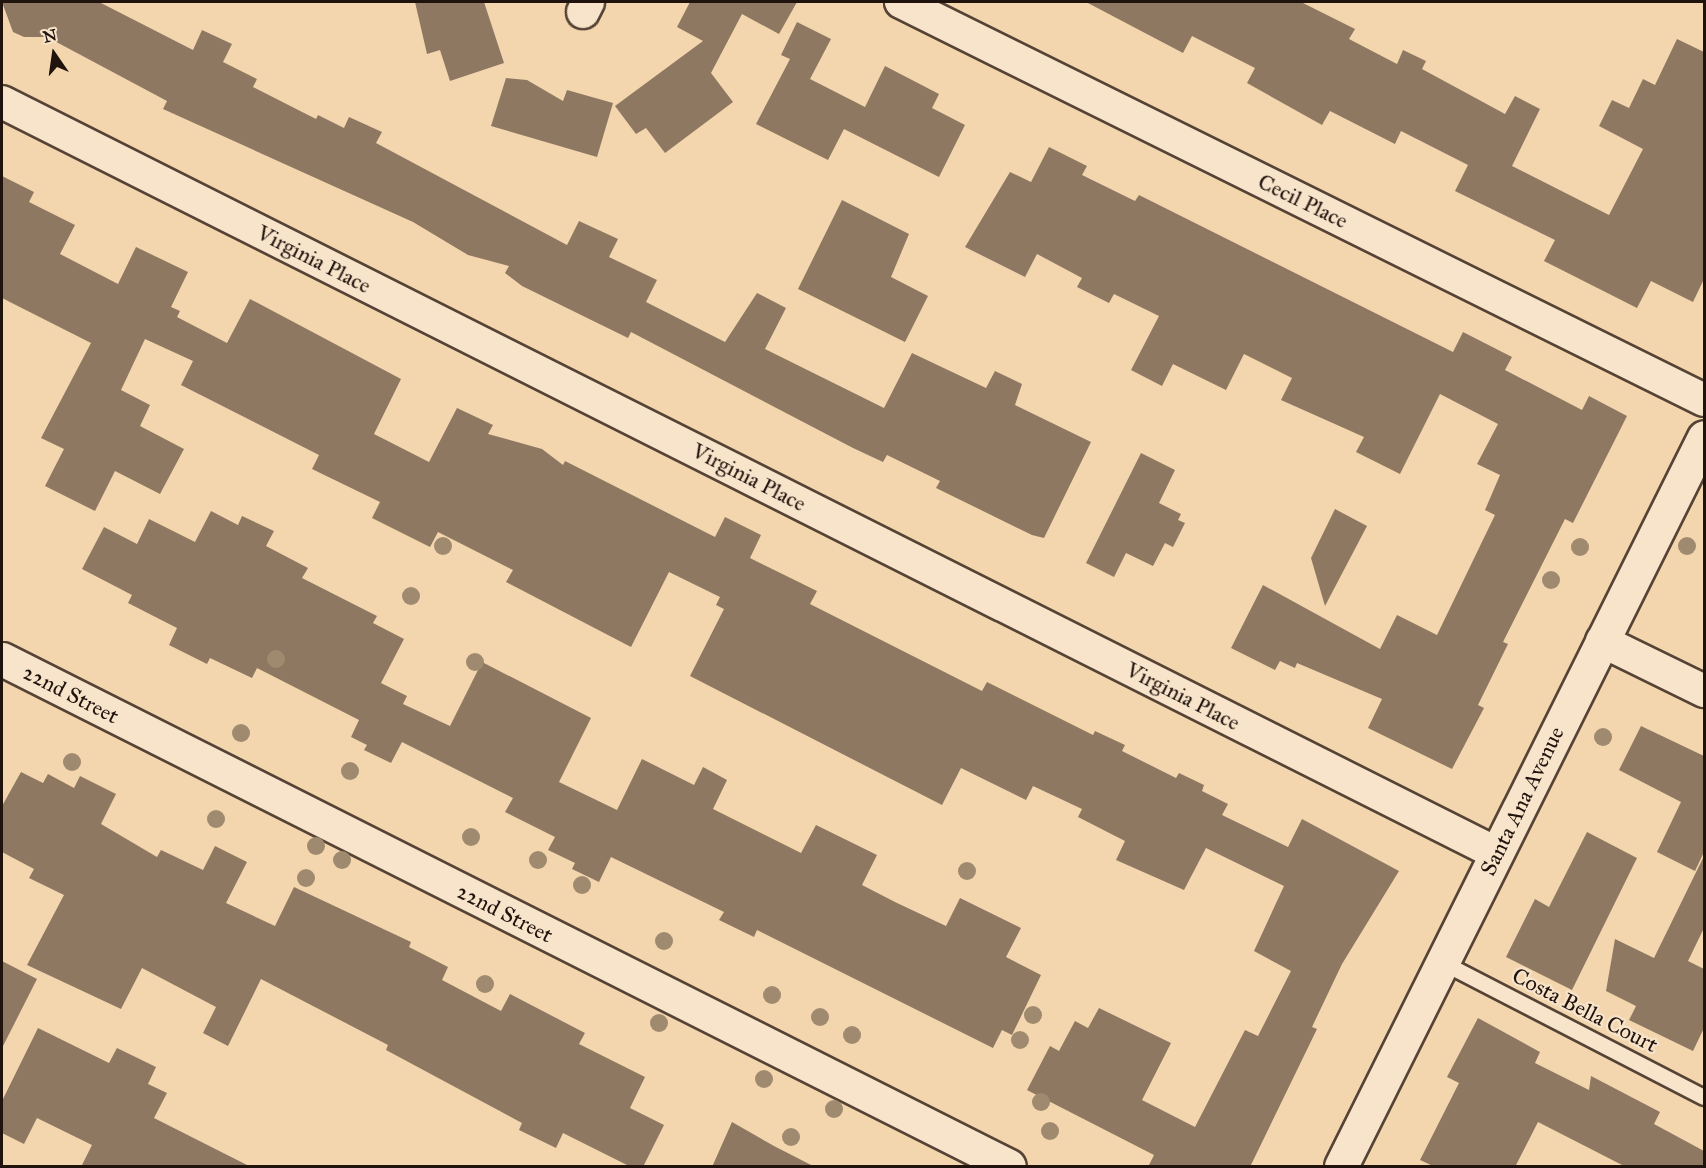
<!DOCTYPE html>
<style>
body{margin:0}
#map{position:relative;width:1706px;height:1168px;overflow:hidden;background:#f3d6ae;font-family:"IM FELL Great Primer",serif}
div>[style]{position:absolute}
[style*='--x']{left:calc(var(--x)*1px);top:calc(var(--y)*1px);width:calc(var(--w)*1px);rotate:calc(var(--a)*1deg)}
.building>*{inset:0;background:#8e7861}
.roads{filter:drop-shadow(2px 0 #554335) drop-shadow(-2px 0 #554335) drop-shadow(0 2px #554335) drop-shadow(0 -2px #554335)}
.lane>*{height:15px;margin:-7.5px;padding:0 7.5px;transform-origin:7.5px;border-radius:7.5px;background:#f7e4ca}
.street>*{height:32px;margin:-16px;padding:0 16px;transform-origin:16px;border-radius:16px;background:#f7e4ca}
.secondary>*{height:33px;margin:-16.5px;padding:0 16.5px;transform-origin:16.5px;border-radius:16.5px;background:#f7e4ca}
.trees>*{width:18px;height:18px;margin:-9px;border-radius:50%;background:#a08a6f}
span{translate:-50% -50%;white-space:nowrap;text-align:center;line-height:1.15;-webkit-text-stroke:4.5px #f7e4ca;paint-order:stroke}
.street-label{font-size:22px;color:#20120d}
.frame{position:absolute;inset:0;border:3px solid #20120d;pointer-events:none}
.north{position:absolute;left:24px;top:24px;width:60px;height:60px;-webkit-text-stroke:4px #f7e4ca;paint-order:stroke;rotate:347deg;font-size:16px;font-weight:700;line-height:24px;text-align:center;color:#20120d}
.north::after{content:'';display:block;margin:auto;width:21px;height:27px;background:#20120d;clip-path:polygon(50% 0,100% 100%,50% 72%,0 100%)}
</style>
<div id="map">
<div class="building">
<i style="clip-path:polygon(2px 2px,99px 2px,193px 50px,202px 30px,232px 44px,223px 62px,257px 79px,253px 87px,316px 119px,318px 115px,344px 128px,349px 117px,382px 132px,376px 143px,567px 245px,579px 221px,618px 239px,609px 257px,657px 280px,646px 302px,725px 342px,757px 293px,786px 308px,765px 349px,884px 408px,912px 353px,986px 388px,995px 371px,1022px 384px,1015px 405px,1091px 442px,1044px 538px,1032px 535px,936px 488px,940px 481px,887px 455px,883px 462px,853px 448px,631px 332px,628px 338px,522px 286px,505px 273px,509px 266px,468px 255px,413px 222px,163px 109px,167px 101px,47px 37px,24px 37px,13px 32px)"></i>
<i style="clip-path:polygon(415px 2px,484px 2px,504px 63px,450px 81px,440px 50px,427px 54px)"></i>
<i style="clip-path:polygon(690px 2px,797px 2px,779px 34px,742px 14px,711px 73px,733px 102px,665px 153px,646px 128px,636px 134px,615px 106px,703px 41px,677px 27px)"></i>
<i style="clip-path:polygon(1086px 2px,1301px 2px,1355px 29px,1349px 39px,1397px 64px,1403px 50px,1426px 61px,1422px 69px,1505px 114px,1515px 96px,1540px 109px,1512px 166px,1609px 215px,1643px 149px,1599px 126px,1612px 100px,1629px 108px,1643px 79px,1655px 85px,1677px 39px,1704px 52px,1704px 279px,1693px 302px,1651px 281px,1637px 308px,1544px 261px,1555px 240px,1455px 191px,1468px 165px,1401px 131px,1395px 144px,1330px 111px,1322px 125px,1247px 83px,1255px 68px,1192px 36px,1183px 53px)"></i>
<i style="clip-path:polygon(797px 22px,831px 39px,810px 79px,865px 107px,885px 66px,939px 94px,932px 108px,965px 125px,939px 177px,844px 129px,828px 160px,756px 124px,790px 59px,781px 55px)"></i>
<i style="clip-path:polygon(506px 78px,527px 80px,563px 101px,567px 90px,613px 103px,597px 157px,491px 126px)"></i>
<i style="clip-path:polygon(1049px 147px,1087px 166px,1082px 175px,1135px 201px,1139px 195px,1453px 352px,1463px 332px,1512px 357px,1505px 370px,1582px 410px,1589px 396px,1627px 416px,1573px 523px,1565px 519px,1503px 642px,1508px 644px,1478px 705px,1484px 708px,1452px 769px,1368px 728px,1382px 699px,1297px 663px,1295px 668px,1280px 661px,1275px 670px,1231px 648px,1263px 585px,1380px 649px,1397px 615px,1437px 635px,1495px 515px,1485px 510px,1500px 475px,1477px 464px,1498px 424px,1440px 394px,1400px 474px,1356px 452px,1364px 437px,1281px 400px,1292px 378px,1244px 354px,1226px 390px,1173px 364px,1162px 386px,1131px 370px,1159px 316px,1114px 294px,1109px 303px,1077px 287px,1082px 278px,1037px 254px,1025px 277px,965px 247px,1010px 172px,1031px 182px)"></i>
<i style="clip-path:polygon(2px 176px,34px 192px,29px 202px,75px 225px,60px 254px,118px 284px,136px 247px,188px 272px,171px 307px,180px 311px,177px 317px,227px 343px,250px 299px,401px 379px,374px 434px,429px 462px,457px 408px,493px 425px,488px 434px,542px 449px,563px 465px,565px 461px,715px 537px,725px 517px,761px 535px,750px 558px,817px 591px,810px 604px,982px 691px,987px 682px,1093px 735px,1095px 731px,1125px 745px,1122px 751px,1176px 778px,1179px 773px,1204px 785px,1202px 791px,1228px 804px,1222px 815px,1288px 847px,1302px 819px,1399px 871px,1342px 964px,1312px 1027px,1317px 1029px,1250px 1167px,1148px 1167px,1154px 1155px,1027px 1090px,1050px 1046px,1059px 1051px,1075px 1021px,1088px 1028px,1099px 1008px,1171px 1043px,1142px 1100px,1195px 1127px,1245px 1030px,1258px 1036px,1291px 971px,1254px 951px,1284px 886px,1206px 848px,1184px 890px,1116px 860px,1125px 841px,1078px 817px,1082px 809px,1033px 786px,1026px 800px,961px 768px,942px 805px,690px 676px,724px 609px,716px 605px,720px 597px,669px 572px,631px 647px,506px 582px,513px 570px,438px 532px,430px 547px,372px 518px,380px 502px,312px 469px,319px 455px,181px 385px,193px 361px,145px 339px,121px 390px,150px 405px,140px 426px,184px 449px,160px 494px,115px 471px,95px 511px,45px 486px,64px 449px,41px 438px,91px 343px,2px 298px)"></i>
<i style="clip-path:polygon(842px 200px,909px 234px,891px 277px,928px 296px,905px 342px,798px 289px)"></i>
<i style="clip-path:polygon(1141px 453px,1175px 470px,1159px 503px,1181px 514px,1178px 520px,1185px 523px,1173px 547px,1165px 543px,1153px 566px,1126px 553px,1114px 577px,1086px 563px)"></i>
<i style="clip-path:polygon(1335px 509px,1367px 526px,1325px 606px,1311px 558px)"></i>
<i style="clip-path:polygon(211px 511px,238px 525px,242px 516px,274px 531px,266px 546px,308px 568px,302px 578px,377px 616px,373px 623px,404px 639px,381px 683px,407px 696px,403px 704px,450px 726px,482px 662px,591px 718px,559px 782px,617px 810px,642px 759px,694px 785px,703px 767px,727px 780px,713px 809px,801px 853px,816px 825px,877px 855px,862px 885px,897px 903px,946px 926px,960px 898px,1021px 928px,1006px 957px,1041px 975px,1012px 1035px,1002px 1030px,993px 1048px,757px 930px,754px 937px,719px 920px,724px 912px,611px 857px,599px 882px,572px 869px,575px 863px,548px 850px,555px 837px,505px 812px,513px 798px,402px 742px,391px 763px,364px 750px,367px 745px,351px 737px,359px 720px,257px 668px,252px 678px,210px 658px,207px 664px,169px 645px,177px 628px,128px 603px,132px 595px,82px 569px,104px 527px,137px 544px,149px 519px,195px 542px)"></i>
<i style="clip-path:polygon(1641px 726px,1704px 756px,1704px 852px,1695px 871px,1657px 852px,1681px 802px,1619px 770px)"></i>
<i style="clip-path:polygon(21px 772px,43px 783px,48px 774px,74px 788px,80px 776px,116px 794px,101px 824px,157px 857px,161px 850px,203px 870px,215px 846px,247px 862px,226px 903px,275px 926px,294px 887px,411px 942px,409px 947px,448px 967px,442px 980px,501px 1011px,510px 994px,585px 1033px,579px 1044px,645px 1077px,630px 1108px,664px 1125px,643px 1167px,631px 1167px,563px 1133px,556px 1148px,519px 1130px,522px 1123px,386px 1050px,388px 1045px,261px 979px,228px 1046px,203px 1033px,216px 1007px,142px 968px,121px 1009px,27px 965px,64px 895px,29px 878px,34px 869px,2px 852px,2px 806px)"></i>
<i style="clip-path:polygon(1587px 832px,1637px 858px,1572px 990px,1506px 957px,1535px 899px,1549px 907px)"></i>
<i style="clip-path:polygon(1704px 856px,1704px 928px,1688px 961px,1704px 969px,1704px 1028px,1693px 1051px,1629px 1020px,1636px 1006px,1606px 991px,1615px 939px,1654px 958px)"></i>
<i style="clip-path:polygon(2px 961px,37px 979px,2px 1048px)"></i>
<i style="clip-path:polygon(1478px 1018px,1540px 1052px,1535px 1063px,1589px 1090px,1591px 1076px,1660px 1112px,1654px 1124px,1704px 1151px,1704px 1167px,1626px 1167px,1538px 1122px,1515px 1167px,1435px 1167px,1420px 1160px,1459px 1083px,1447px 1077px)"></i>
<i style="clip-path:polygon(38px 1028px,109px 1063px,117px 1048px,156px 1067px,148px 1084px,167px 1093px,154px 1118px,251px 1167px,81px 1167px,92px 1145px,37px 1118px,24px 1144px,2px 1133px,2px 1101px)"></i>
<i style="clip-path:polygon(732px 1122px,774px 1146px,815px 1167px,712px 1167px)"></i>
</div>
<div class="roads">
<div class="lane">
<i style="--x:1444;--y:963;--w:292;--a:27.3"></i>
</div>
<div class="street">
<i style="--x:901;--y:2;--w:896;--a:26.36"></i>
<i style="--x:583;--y:12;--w:11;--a:-63"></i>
<i style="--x:2;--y:102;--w:1672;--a:26.69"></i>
<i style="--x:1602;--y:641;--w:114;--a:26.1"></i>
</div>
<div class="secondary">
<i style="--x:2;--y:659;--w:1127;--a:26.72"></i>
<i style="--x:1341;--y:1166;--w:814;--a:-63.53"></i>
</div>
</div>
<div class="trees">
<i style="left:443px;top:546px"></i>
<i style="left:1687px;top:546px"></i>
<i style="left:1580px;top:547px"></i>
<i style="left:1551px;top:580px"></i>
<i style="left:411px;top:596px"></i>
<i style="left:276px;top:659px"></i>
<i style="left:475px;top:662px"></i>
<i style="left:241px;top:733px"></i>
<i style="left:1603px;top:737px"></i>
<i style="left:72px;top:762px"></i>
<i style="left:350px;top:771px"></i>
<i style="left:216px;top:819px"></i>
<i style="left:471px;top:837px"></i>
<i style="left:316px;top:846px"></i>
<i style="left:342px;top:860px"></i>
<i style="left:538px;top:860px"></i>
<i style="left:967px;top:871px"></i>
<i style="left:306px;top:878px"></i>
<i style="left:582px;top:885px"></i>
<i style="left:664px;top:941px"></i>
<i style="left:485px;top:984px"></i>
<i style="left:772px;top:995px"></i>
<i style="left:1033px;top:1015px"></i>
<i style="left:820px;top:1017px"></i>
<i style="left:659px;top:1023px"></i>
<i style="left:852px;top:1035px"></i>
<i style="left:1020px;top:1040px"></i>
<i style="left:764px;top:1079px"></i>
<i style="left:1041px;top:1102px"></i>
<i style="left:834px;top:1109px"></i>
<i style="left:1050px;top:1131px"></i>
<i style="left:791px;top:1137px"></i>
</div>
<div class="street-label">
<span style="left:1303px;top:201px;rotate:26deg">Cecil Place</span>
<span style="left:314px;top:259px;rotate:27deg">Virginia Place</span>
<span style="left:749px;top:477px;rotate:27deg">Virginia Place</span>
<span style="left:71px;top:694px;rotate:27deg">22nd Street</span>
<span style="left:1183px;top:696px;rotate:27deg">Virginia Place</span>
<span style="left:1522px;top:801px;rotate:-64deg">Santa Ana Avenue</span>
<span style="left:505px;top:913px;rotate:27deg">22nd Street</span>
<span style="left:1585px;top:1010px;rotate:27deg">Costa Bella Court</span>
</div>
<div class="frame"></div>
<div class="north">N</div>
</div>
